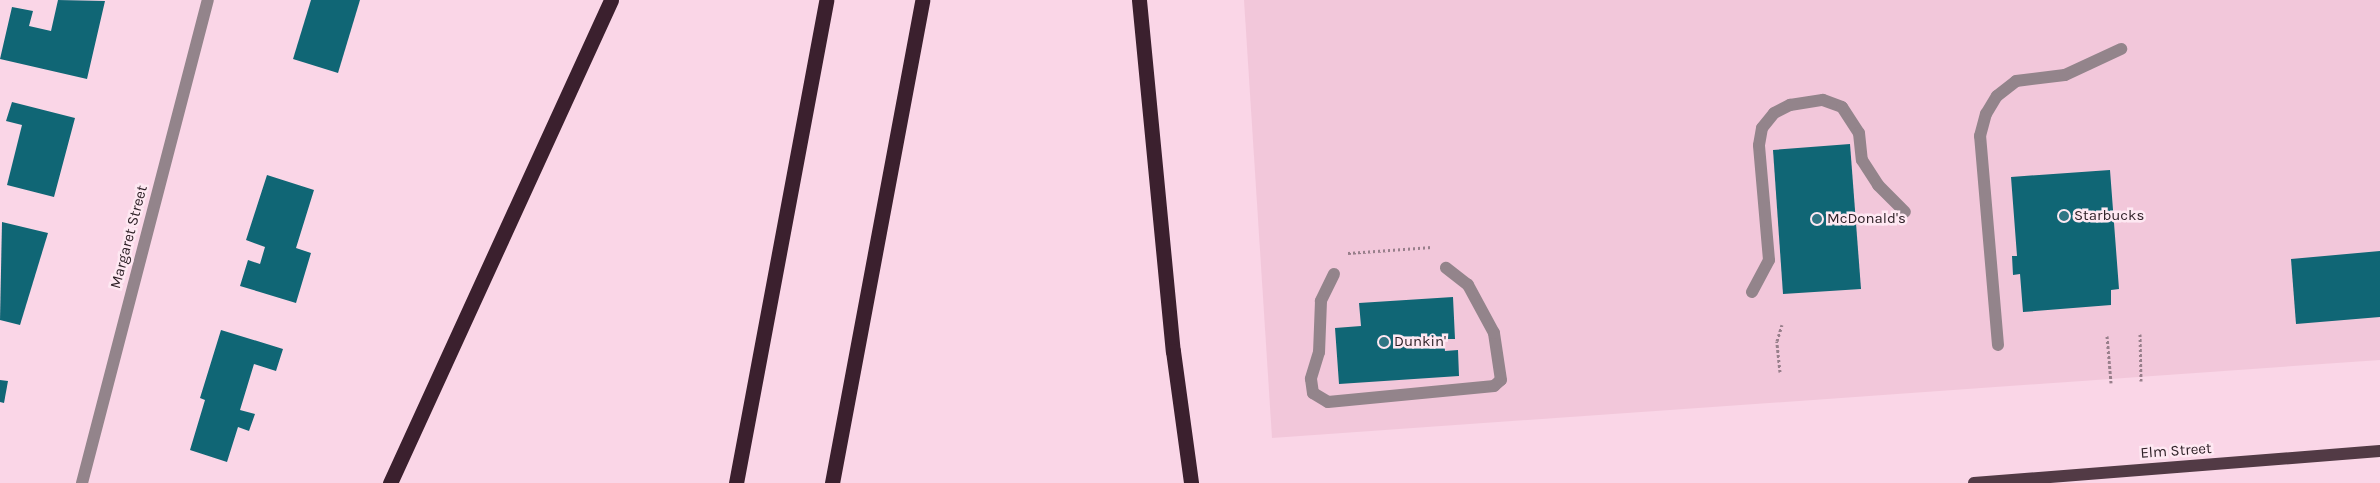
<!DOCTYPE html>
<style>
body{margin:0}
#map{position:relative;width:2380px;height:483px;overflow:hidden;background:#fad6e7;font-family:Karla,sans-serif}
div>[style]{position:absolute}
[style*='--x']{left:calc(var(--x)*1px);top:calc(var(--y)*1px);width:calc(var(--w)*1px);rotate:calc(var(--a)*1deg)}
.built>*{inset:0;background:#f2c7da}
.building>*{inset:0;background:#106675}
.path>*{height:3px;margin-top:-1.5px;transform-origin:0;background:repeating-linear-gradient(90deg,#987f8b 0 2.5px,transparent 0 5px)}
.minor>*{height:12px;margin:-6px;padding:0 6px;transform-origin:6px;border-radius:6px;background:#93848b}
.major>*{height:12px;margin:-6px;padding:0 6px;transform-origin:6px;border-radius:6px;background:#523a45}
.highway>*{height:15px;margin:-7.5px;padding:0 7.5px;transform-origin:7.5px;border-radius:7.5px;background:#3b202e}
.dots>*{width:14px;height:14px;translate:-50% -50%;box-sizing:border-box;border:2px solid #fee8f2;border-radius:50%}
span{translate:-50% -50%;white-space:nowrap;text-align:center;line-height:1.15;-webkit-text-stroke:5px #fee8f2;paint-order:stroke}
.poi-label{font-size:15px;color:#2f2228}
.left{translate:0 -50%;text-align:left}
.street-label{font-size:15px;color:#2f2228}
</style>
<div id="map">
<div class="built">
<i style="clip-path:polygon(1244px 0,2380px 0,2380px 360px,1272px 438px)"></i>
</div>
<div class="building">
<i style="clip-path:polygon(58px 0,105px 1px,87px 79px,0 59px,12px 7px,33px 11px,29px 26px,51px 31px)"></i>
<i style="clip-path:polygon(311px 0,360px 0,338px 73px,293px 59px)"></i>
<i style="clip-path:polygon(12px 102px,75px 118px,54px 197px,7px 185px,22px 125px,6px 121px)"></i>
<i style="clip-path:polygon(1850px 144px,1861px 289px,1783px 294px,1773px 150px)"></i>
<i style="clip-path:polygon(2110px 170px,2119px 289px,2111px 290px,2111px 305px,2023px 312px,2020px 274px,2013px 275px,2012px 256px,2017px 256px,2011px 177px)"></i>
<i style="clip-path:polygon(267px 175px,314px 190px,296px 248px,311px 253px,296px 303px,240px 286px,248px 260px,260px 264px,265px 247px,246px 240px)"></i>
<i style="clip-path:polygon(2px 222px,48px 233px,20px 325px,0 320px)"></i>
<i style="clip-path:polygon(2380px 251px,2380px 317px,2296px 324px,2291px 259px)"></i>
<i style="clip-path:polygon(1453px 297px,1455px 339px,1444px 339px,1445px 351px,1458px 350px,1459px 376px,1339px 384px,1335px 328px,1361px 326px,1359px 303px)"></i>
<i style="clip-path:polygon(221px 330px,283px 349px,276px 371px,254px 364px,240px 410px,255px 414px,249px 431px,238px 427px,227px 462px,190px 450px,205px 400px,200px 398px)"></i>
<i style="clip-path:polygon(0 380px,8px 381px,4px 403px,0 402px)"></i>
</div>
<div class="path">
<i style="--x:1348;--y:253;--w:84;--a:-4.1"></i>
<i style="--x:2140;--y:334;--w:47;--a:88.8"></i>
<i style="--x:2107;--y:336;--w:47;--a:85.1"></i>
<i style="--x:1780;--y:372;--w:31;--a:-96"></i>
<i style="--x:1777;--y:341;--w:17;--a:-73"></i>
</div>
<div class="minor">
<i style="--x:1334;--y:274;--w:30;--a:116"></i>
<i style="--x:1321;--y:301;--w:51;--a:92.2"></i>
<i style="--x:1319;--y:352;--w:28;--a:107"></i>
<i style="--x:1311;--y:379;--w:14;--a:82"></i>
<i style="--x:1313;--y:393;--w:17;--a:31"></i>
<i style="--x:1328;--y:402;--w:167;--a:-5.5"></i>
<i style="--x:1494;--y:386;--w:9;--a:-41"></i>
<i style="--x:1501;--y:380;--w:48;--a:-98.5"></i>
<i style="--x:1494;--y:333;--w:55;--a:-118.4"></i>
<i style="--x:1468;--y:285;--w:28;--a:-142"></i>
<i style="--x:1752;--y:292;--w:36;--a:-62"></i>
<i style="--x:1769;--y:260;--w:115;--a:-95"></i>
<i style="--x:1759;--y:145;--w:17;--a:-80"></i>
<i style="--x:1762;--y:128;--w:19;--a:-51"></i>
<i style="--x:1774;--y:113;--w:18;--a:-27"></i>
<i style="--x:1790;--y:105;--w:33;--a:-9"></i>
<i style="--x:1823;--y:100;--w:20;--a:20"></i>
<i style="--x:1842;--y:107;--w:31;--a:57"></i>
<i style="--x:1859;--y:133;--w:27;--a:84"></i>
<i style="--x:1862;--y:160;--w:30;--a:57"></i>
<i style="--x:1878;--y:185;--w:38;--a:45"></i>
<i style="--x:1998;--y:345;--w:210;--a:-94.9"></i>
<i style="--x:1980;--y:136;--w:23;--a:-75"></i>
<i style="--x:1986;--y:114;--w:21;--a:-59"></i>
<i style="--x:1997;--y:96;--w:24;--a:-38"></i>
<i style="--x:2016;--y:81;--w:49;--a:-7"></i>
<i style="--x:2065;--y:75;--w:62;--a:-24.9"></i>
<i style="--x:82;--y:483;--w:499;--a:-75.4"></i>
</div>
<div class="major">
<i style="--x:1974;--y:483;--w:407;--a:-4.5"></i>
</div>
<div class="highway">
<i style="--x:1139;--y:0;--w:353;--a:84.5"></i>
<i style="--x:1173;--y:351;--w:133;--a:82.2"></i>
<i style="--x:390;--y:483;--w:531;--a:-65.41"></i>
<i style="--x:736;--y:483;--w:491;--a:-79.4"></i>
<i style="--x:832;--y:483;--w:491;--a:-79.4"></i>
</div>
<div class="dots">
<i style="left:2064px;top:216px;background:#307684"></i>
<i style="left:1817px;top:219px;background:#307684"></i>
<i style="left:1384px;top:342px;background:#307684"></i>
</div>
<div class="poi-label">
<span class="left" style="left:2074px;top:216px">Starbucks</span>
<span class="left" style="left:1827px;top:219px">McDonald's</span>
<span class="left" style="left:1394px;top:342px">Dunkin'</span>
</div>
<div class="street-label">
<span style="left:129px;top:237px;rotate:-75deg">Margaret Street</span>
<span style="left:2176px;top:451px;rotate:-4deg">Elm Street</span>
</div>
</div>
